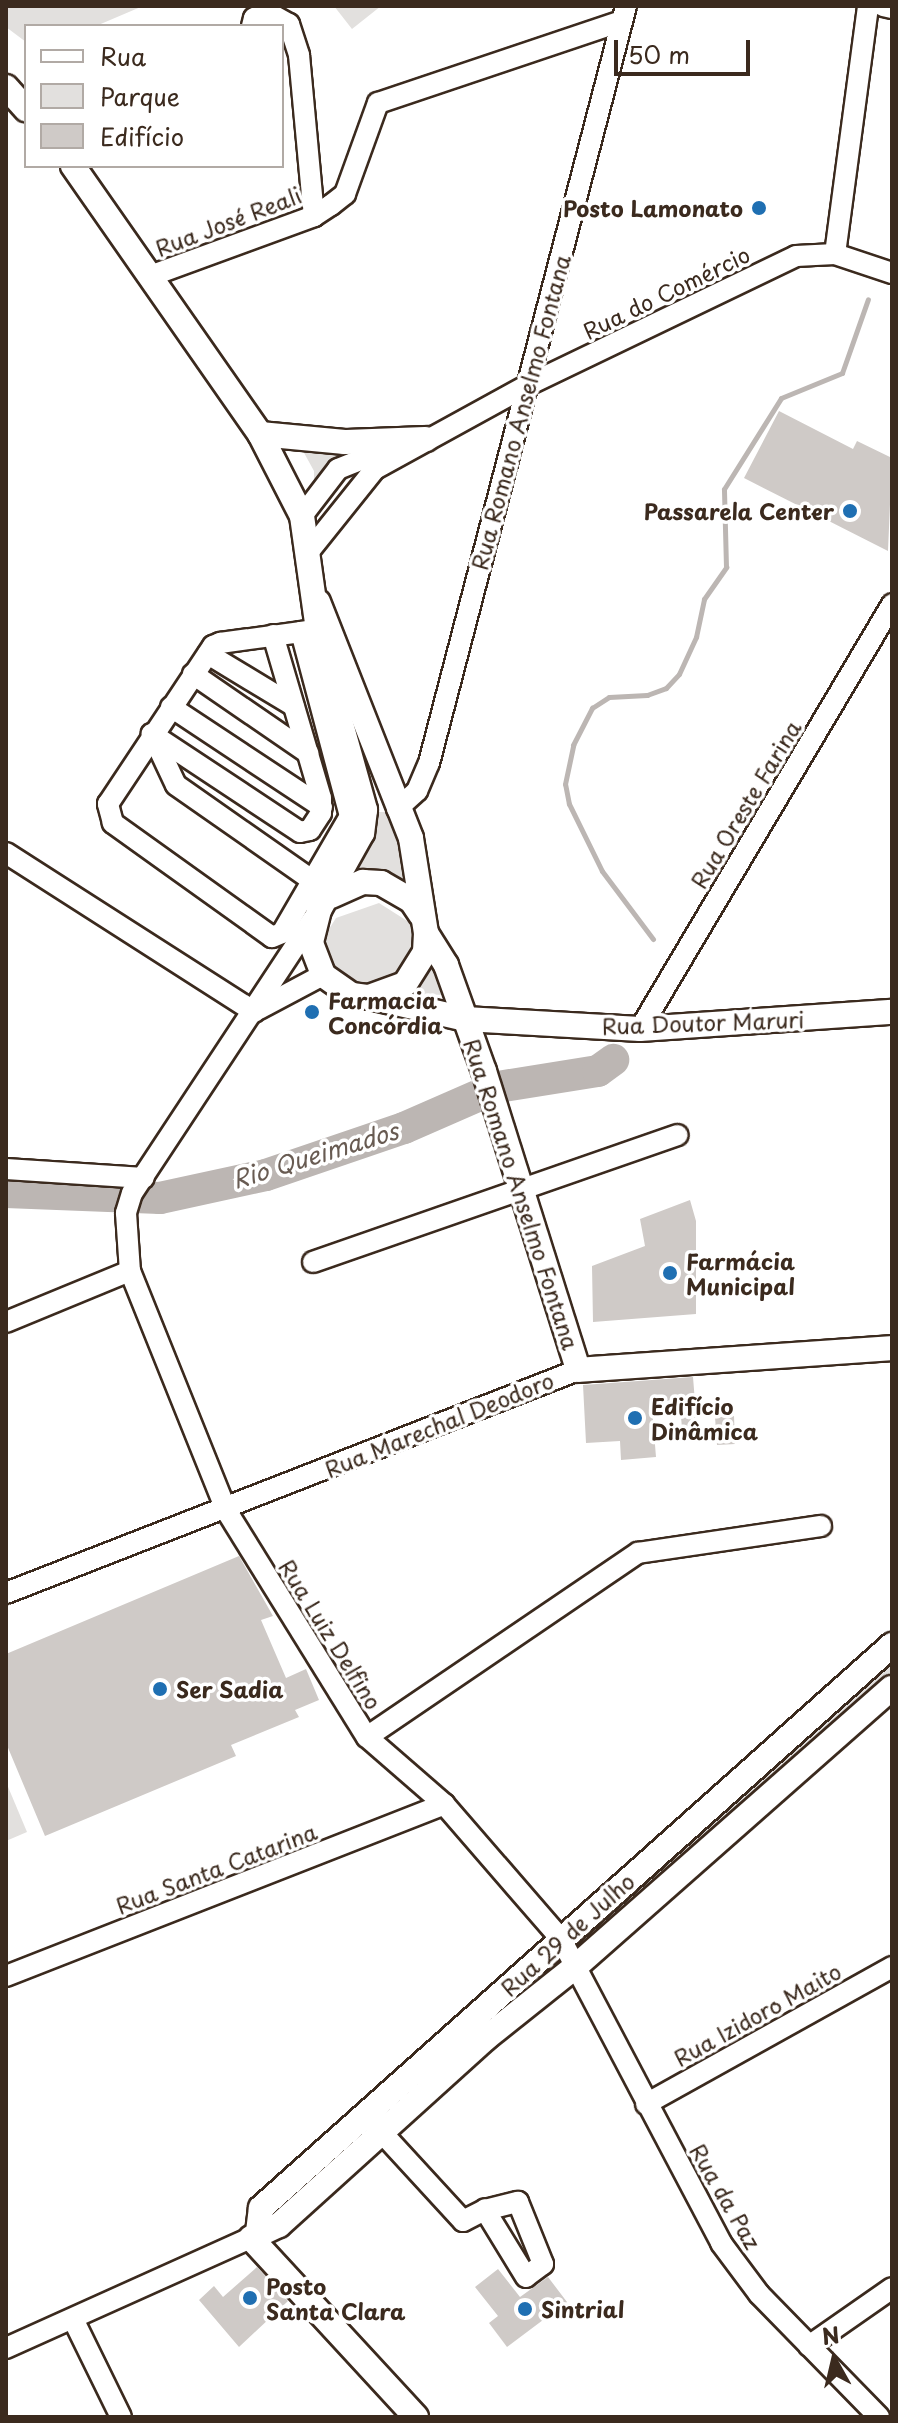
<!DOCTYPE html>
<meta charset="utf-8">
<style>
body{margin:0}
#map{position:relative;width:898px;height:2423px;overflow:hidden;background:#fff;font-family:"Playpen Sans",sans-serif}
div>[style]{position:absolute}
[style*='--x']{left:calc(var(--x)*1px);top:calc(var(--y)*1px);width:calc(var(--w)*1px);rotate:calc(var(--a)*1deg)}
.green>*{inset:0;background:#e2e0de}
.stream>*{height:5px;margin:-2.5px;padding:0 2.5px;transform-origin:2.5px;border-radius:2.5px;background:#bcb6b3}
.river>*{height:32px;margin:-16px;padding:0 16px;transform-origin:16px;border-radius:16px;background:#bcb6b3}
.building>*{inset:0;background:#cfcac7}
.roads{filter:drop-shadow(2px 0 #3b2a1e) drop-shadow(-2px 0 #3b2a1e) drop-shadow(0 2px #3b2a1e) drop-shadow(0 -2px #3b2a1e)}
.minor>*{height:20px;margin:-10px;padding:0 10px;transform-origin:10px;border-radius:10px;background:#fff}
.major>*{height:24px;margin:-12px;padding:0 12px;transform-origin:12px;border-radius:12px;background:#fff}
.dots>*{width:22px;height:22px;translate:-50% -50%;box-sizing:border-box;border:4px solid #fff;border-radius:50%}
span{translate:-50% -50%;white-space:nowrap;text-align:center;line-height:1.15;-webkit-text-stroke:7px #fff;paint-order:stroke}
.poi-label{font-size:22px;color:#3b2a1e;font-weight:700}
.right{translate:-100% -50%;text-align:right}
.left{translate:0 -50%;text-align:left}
.street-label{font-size:22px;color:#3b2a1e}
.water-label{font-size:24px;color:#685b52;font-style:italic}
.frame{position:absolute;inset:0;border:8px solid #3b2a1e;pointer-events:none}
.legend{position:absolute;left:24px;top:24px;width:260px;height:144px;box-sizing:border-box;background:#fff;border:2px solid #b1aaa5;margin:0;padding:10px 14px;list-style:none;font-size:24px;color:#3b2a1e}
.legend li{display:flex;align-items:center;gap:16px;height:40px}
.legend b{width:40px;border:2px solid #b1aaa5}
.north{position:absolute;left:794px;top:2319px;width:80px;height:80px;-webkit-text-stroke:6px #fff;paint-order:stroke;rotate:352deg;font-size:22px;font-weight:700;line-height:32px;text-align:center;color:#3b2a1e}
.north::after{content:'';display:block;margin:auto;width:28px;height:36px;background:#3b2a1e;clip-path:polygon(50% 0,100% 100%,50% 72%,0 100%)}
.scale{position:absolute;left:614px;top:40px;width:136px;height:36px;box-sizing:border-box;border:4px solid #3b2a1e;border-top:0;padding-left:10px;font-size:24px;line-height:28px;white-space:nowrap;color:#3b2a1e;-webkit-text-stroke:6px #fff;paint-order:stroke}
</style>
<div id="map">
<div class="green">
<i style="clip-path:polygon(6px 6px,143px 6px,96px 26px,26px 26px,26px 42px,6px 27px)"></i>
<i style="clip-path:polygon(334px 6px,381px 6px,352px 29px)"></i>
<i style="clip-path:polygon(297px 440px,349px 453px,314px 493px,314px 471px)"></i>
<i style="clip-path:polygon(377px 812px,389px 812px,409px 877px,406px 883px,358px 872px)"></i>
<i style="clip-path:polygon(379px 903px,412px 924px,416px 953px,397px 978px,377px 984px,341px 979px,329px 970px,319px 945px,336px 918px)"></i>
<i style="clip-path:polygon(429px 962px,449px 995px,404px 994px,420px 986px)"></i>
<i style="clip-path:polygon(892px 1657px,892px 1680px,602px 1931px,592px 1931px,592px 1919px)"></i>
<i style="clip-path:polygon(6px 1782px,27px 1832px,6px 1841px)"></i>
</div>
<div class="stream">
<i style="--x:653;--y:939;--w:85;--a:-126.9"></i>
<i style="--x:602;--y:871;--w:75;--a:-116.2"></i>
<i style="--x:569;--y:804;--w:20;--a:-101"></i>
<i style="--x:565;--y:784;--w:40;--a:-78"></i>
<i style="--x:573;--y:745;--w:42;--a:-62.8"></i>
<i style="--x:592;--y:708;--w:20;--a:-33"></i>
<i style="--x:609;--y:697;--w:38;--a:-3"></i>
<i style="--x:647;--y:695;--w:20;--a:-20"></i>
<i style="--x:666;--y:688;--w:19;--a:-47"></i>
<i style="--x:679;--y:674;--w:41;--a:-65.3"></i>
<i style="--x:696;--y:637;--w:39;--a:-78"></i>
<i style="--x:704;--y:599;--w:39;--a:-55"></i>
<i style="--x:726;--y:567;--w:78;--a:-91.5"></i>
<i style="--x:724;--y:489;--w:107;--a:-57.9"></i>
<i style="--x:781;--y:398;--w:66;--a:-22.3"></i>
<i style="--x:842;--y:373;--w:78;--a:-70.6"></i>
</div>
<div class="river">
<i style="--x:6;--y:1192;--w:154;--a:2.2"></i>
<i style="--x:160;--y:1198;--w:108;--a:-12.2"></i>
<i style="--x:266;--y:1175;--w:146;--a:-18.8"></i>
<i style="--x:404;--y:1128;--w:103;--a:-23.6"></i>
<i style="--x:498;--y:1087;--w:101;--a:-9.1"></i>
<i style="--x:598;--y:1071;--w:19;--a:-36"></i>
</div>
<div class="building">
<i style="clip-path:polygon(779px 411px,853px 449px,857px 441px,892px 458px,888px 551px,744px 478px)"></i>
<i style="clip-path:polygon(690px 1200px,696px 1221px,696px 1314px,593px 1322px,592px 1266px,645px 1246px,640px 1219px)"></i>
<i style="clip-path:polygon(693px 1377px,697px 1427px,682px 1428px,680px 1406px,652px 1408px,656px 1457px,621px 1460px,620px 1441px,586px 1443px,583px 1385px)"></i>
<i style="clip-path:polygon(734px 1416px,735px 1444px,717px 1445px,715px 1417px)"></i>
<i style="clip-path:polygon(239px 1556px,273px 1616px,261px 1620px,286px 1678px,306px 1669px,319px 1700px,295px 1710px,299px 1717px,231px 1745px,236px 1756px,45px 1836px,6px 1743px,6px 1654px)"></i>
<i style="clip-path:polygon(257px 2267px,288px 2301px,239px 2347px,199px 2300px,214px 2286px,223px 2297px)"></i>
<i style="clip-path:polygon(498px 2269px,520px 2297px,548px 2277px,567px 2302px,507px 2347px,489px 2323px,498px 2316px,475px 2287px)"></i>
</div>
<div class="roads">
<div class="minor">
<i style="--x:883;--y:6;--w:9;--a:13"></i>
<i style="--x:252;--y:26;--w:8;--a:-76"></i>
<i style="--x:254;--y:18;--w:16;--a:-18"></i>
<i style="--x:269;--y:13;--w:23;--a:29"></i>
<i style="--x:289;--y:24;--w:33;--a:72"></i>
<i style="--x:299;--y:55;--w:162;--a:84.7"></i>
<i style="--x:835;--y:254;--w:250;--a:-82.4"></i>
<i style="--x:153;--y:275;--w:171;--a:-20.1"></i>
<i style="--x:314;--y:216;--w:20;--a:-33"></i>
<i style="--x:331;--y:205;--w:18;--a:-38"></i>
<i style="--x:345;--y:194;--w:97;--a:-70.1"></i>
<i style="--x:378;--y:103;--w:256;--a:-18.6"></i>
<i style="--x:302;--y:516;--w:59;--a:-52.5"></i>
<i style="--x:338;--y:469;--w:61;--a:-22"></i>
<i style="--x:310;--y:550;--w:104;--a:-51.3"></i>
<i style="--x:375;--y:469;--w:175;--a:-28.8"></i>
<i style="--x:528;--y:385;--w:297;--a:-25.7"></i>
<i style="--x:796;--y:256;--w:39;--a:-3"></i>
<i style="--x:835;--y:254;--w:60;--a:18.4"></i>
<i style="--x:301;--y:632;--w:190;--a:75.1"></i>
<i style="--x:350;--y:816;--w:135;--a:120.2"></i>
<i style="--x:282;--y:933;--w:11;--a:158"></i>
<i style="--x:272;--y:937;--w:196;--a:-144.4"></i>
<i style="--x:113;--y:823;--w:20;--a:-105"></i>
<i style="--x:108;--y:804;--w:190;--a:-56.4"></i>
<i style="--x:213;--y:646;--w:8;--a:-23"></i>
<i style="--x:220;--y:643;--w:82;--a:-7.7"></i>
<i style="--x:301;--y:632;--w:19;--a:-9"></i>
<i style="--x:273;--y:635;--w:170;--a:73.6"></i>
<i style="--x:321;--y:798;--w:15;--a:90"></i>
<i style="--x:321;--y:813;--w:20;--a:123"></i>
<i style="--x:310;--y:830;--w:10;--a:169"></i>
<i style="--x:300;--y:832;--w:178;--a:-146.5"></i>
<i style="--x:152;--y:734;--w:56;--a:64.8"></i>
<i style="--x:176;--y:785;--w:167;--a:35"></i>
<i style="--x:208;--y:654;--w:100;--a:31.2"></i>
<i style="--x:193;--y:674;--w:140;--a:34.5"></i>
<i style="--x:171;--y:707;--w:181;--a:33.5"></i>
<i style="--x:397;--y:809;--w:27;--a:-42"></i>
<i style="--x:417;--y:791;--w:30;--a:-67"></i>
<i style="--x:429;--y:763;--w:782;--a:-75.41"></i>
<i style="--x:6;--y:853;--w:295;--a:32.6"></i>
<i style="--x:313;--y:919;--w:328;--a:123.4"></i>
<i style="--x:132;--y:1193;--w:21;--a:107"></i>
<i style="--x:126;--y:1213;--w:58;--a:86.1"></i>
<i style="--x:130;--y:1271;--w:258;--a:68.1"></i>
<i style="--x:226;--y:1510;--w:267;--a:58.2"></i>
<i style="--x:367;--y:1737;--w:102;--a:41"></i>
<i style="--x:444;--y:1804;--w:179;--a:49.1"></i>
<i style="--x:561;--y:1939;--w:344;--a:62.2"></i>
<i style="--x:721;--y:2243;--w:64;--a:53.3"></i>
<i style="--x:759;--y:2294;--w:172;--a:45.7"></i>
<i style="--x:259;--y:1009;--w:72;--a:-28"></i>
<i style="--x:640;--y:1029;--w:494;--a:-59.3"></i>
<i style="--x:6;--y:1169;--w:138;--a:3.7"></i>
<i style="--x:313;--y:1262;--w:386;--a:-19.2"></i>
<i style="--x:6;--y:1322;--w:134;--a:-22.4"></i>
<i style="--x:6;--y:1593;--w:614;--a:-21.3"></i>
<i style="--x:367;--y:1737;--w:328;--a:-34.2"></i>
<i style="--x:638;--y:1553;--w:185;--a:-8.4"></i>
<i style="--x:6;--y:1976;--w:471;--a:-21.4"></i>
<i style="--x:646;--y:2104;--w:282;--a:-29.1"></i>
<i style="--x:373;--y:2123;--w:133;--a:47.4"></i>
<i style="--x:463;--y:2221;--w:25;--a:-27"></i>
<i style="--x:485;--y:2210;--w:34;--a:-14"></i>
<i style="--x:518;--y:2202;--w:67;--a:68"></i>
<i style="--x:543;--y:2264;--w:21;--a:143"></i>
<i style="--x:526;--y:2277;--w:79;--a:-121.5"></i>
<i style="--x:73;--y:2319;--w:109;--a:63.9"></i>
<i style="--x:809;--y:2346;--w:101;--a:-34.9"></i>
<i style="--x:6;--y:2348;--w:269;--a:-24.2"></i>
</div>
<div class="major">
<i style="--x:6;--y:87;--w:30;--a:48"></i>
<i style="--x:73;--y:166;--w:327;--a:55.1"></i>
<i style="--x:260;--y:434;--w:92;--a:62.9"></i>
<i style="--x:302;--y:516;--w:137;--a:82"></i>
<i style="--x:321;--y:652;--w:164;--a:74.4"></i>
<i style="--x:365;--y:810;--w:23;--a:97"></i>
<i style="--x:362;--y:833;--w:88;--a:119.2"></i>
<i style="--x:319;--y:910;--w:34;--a:104"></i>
<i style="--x:311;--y:943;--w:34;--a:69"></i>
<i style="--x:323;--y:975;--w:35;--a:35"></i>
<i style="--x:352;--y:995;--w:17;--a:7"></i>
<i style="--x:369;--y:997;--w:38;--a:-20"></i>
<i style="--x:405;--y:984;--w:38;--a:-58"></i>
<i style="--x:425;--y:952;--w:19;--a:-87"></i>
<i style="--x:426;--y:933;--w:96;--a:-99"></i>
<i style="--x:411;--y:838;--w:254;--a:-111.5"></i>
<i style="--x:260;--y:434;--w:85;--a:5.4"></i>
<i style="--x:345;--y:442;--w:81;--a:-2.1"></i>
<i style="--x:331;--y:896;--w:35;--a:-24"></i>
<i style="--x:363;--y:882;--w:18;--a:3"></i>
<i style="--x:381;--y:883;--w:34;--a:30"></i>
<i style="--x:411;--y:900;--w:18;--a:56"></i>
<i style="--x:426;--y:933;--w:38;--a:58"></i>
<i style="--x:446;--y:965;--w:113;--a:70.3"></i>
<i style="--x:484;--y:1071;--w:313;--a:72.5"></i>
<i style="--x:578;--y:1370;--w:315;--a:-4"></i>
<i style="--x:374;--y:998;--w:93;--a:13"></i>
<i style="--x:465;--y:1019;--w:175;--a:3.3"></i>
<i style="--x:640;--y:1029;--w:253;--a:-3.9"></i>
<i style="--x:258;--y:2232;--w:24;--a:-83"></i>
<i style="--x:261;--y:2208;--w:846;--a:-41.74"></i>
<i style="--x:416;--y:2417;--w:243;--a:-132.7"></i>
<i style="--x:251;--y:2238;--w:31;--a:-25"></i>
<i style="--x:279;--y:2225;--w:279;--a:-42.1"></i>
<i style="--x:486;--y:2038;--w:114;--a:-38.6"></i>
<i style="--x:575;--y:1967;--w:422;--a:-41.4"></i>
</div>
</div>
<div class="dots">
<i style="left:759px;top:208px;background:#1f6fb2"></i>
<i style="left:850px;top:511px;background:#1f6fb2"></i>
<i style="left:312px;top:1012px;background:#1f6fb2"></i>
<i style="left:670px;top:1273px;background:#1f6fb2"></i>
<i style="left:635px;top:1418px;background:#1f6fb2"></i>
<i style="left:160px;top:1689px;background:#1f6fb2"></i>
<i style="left:250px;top:2298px;background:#1f6fb2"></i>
<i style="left:525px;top:2309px;background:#1f6fb2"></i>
</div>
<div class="poi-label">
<span class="right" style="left:743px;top:208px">Posto Lamonato</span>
<span class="right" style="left:834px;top:511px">Passarela Center</span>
<span class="left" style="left:328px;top:1012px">Farmacia<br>Concórdia</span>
<span class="left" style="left:686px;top:1273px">Farmácia<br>Municipal</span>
<span class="left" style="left:651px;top:1418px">Edifício<br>Dinâmica</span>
<span class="left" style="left:176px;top:1689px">Ser Sadia</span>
<span class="left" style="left:266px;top:2298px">Posto<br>Santa Clara</span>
<span class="left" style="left:541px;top:2309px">Sintrial</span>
</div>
<div class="street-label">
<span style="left:228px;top:221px;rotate:-21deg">Rua José Reali</span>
<span style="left:666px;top:292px;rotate:-26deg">Rua do Comércio</span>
<span style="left:520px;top:412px;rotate:-75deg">Rua Romano Anselmo Fontana</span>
<span style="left:745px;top:804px;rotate:-59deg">Rua Oreste Farina</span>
<span style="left:703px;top:1022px;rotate:-2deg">Rua Doutor Maruri</span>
<span style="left:522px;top:1194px;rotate:72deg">Rua Romano Anselmo Fontana</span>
<span style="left:439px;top:1424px;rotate:-22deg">Rua Marechal Deodoro</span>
<span style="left:331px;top:1634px;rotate:58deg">Rua Luiz Delfino</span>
<span style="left:216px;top:1868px;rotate:-21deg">Rua Santa Catarina</span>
<span style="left:567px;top:1934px;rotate:-42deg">Rua 29 de Julho</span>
<span style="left:757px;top:2014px;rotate:-29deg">Rua Izidoro Maito</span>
<span style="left:726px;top:2196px;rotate:60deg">Rua da Paz</span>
</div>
<div class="water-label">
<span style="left:315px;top:1155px;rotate:-17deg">Rio Queimados</span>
</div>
<div class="frame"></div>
<ul class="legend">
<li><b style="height:10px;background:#fff"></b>Rua</li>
<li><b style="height:22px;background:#e2e0de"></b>Parque</li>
<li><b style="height:22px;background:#cfcac7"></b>Edifício</li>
</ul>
<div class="north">N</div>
<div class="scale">50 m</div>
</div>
